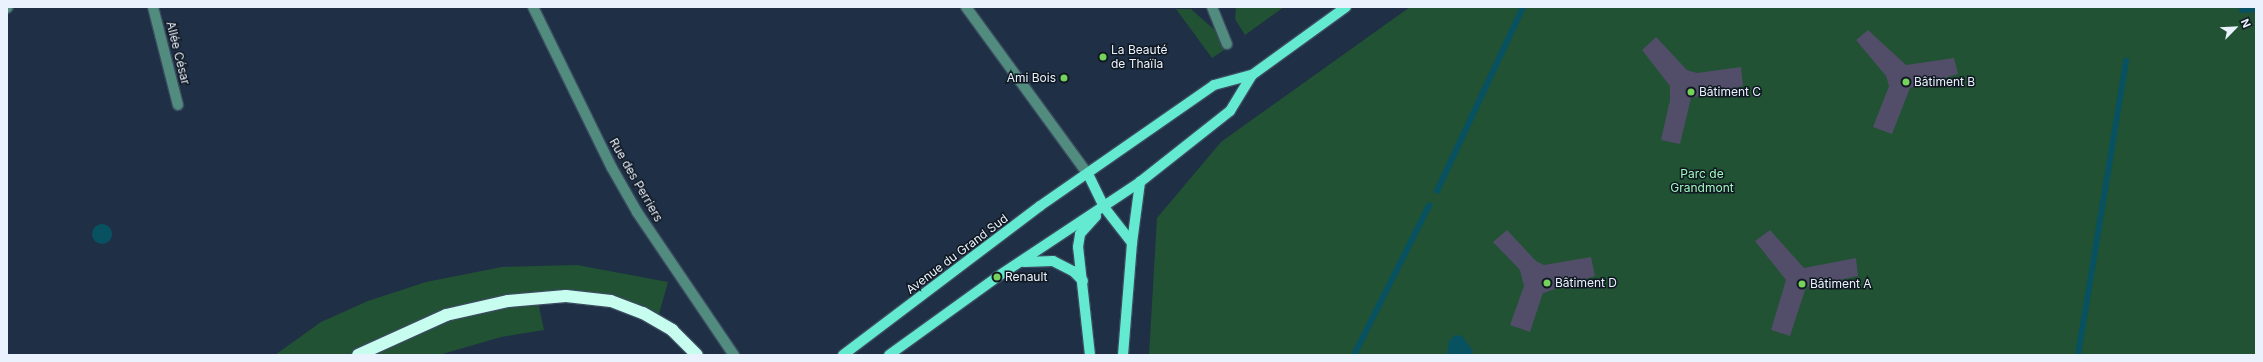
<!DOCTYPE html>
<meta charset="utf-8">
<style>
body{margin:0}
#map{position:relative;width:2263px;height:362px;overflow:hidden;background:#1f3046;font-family:Inter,sans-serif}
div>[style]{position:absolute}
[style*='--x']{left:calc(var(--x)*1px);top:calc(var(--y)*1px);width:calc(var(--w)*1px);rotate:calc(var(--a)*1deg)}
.green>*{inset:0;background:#215233}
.water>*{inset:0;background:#085161}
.round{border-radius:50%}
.stream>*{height:5.5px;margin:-2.75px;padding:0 2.75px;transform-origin:2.75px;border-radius:2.75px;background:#085161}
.building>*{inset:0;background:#524d69}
.roads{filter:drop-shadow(1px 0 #3b4b60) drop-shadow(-1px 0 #3b4b60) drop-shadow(0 1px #3b4b60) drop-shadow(0 -1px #3b4b60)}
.minor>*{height:10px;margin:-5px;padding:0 5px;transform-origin:5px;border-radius:5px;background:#518c7f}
.major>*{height:10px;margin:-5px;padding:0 5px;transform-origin:5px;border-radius:5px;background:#63ead0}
.highway>*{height:12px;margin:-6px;padding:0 6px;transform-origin:6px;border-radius:6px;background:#c6fdef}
.dots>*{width:11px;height:11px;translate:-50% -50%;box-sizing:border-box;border:2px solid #101822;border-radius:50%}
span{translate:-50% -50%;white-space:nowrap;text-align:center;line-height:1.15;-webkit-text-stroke:3px #101822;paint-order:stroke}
.poi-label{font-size:12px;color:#e9f2fd}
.left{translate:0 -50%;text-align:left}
.right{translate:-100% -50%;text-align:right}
.street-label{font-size:12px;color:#e9f2fd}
.park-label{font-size:12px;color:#a1f7bd}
.frame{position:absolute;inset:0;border:8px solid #e9f2fd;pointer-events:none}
.north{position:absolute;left:2215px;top:8px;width:40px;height:40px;-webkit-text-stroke:3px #101822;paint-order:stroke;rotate:66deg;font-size:11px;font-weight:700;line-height:16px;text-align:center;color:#e9f2fd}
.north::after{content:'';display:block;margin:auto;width:14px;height:18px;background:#e9f2fd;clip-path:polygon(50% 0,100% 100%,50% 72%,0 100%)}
</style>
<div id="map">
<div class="green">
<i style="clip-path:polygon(1236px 7px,1284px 7px,1245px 35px,1235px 19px)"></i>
<i style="clip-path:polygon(1410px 7px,2256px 7px,2256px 355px,1149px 355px,1157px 218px,1221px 142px)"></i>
<i style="clip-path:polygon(1176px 9px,1191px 9px,1218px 33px,1227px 48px,1212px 58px)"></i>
<i style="clip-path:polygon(577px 265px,668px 282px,657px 321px,628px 306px,537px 297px,544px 330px,501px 337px,439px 355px,275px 355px,321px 322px,368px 301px,426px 282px,502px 267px)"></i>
</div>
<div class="water">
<i class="round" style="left:92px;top:224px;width:20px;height:20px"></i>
<i style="clip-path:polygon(1455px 335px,1462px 336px,1473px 351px,1472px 355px,1447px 354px,1449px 341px)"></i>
</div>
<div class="stream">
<i style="--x:2242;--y:10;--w:14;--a:-4"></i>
<i style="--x:1437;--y:191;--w:203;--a:-64.9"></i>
<i style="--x:1354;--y:355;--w:167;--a:-63.3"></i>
<i style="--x:2078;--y:355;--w:298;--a:-80.7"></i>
</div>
<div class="building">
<i style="clip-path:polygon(1868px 30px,1906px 65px,1954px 58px,1958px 74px,1910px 88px,1892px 134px,1873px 127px,1889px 86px,1886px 76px,1856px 40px)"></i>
<i style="clip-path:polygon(1656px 37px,1687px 70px,1697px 73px,1741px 67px,1743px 86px,1691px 98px,1680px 144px,1661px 140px,1670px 100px,1670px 86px,1642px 50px)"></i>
<i style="clip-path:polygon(1507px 230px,1536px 261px,1544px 265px,1591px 257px,1595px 276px,1543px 293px,1530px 332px,1510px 325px,1524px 286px,1520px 270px,1493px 242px)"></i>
<i style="clip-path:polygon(1770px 230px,1804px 268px,1856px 258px,1858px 276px,1806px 287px,1790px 336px,1771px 330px,1786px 280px,1755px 241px)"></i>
</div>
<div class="roads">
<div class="minor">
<i style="--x:153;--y:7;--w:101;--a:75.7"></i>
<i style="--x:533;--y:7;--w:179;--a:63.9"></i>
<i style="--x:612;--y:168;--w:51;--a:60.4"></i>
<i style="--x:637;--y:212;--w:173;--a:55.9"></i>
<i style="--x:966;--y:7;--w:207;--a:53.9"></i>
<i style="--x:1212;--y:7;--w:40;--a:68"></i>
<i style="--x:7;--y:8;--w:1;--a:-45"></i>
</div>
<div class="major">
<i style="--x:1088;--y:174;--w:37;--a:64"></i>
<i style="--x:1104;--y:207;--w:46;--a:52.1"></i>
<i style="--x:1024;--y:262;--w:29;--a:-2"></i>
<i style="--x:1053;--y:261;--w:22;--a:27"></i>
<i style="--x:1073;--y:271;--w:14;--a:45"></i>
<i style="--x:843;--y:355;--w:247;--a:-37.1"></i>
<i style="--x:1040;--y:206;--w:212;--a:-34.8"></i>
<i style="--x:1214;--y:85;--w:39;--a:-15"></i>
<i style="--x:1252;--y:75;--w:116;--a:-35.9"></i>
<i style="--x:889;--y:355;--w:133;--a:-35.8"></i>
<i style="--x:997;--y:277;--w:172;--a:-33.6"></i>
<i style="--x:1140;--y:182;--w:115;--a:-38.3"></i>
<i style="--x:1230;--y:111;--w:42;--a:-58.6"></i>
<i style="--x:1090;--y:355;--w:109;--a:-96.3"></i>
<i style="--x:1078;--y:247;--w:13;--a:-81"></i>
<i style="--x:1080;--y:234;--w:24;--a:-48"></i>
<i style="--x:1123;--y:355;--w:112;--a:-85.4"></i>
<i style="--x:1132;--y:243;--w:62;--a:-82.5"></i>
</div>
<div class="highway">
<i style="--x:358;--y:355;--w:97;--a:-24.4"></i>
<i style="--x:446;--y:315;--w:64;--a:-12.7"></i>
<i style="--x:508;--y:301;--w:58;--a:-4.9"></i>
<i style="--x:566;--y:296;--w:45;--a:6.3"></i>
<i style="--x:611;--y:301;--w:34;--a:21"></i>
<i style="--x:643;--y:313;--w:34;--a:30"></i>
<i style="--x:672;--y:330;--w:35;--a:45"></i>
</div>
</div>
<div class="dots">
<i style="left:1103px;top:57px;background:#75d25a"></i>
<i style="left:1064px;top:78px;background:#75d25a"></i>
<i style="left:1906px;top:82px;background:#75d25a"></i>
<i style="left:1691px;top:92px;background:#75d25a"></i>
<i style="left:997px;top:277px;background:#75d25a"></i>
<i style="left:1547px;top:283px;background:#75d25a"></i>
<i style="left:1802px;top:284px;background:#75d25a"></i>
</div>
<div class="poi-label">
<span class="left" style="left:1111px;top:57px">La Beauté<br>de Thaïla</span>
<span class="right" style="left:1056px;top:78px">Ami Bois</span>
<span class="left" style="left:1914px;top:82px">Bâtiment B</span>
<span class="left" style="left:1699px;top:92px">Bâtiment C</span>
<span class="left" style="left:1005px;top:277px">Renault</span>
<span class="left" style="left:1555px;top:283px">Bâtiment D</span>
<span class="left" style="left:1810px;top:284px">Bâtiment A</span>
</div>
<div class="street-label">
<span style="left:178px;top:53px;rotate:76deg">Allée César</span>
<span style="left:636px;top:180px;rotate:60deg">Rue des Perriers</span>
<span style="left:957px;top:254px;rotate:-37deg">Avenue du Grand Sud</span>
</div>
<div class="park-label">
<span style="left:1702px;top:181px">Parc de<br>Grandmont</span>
</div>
<div class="frame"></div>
<div class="north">N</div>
</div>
